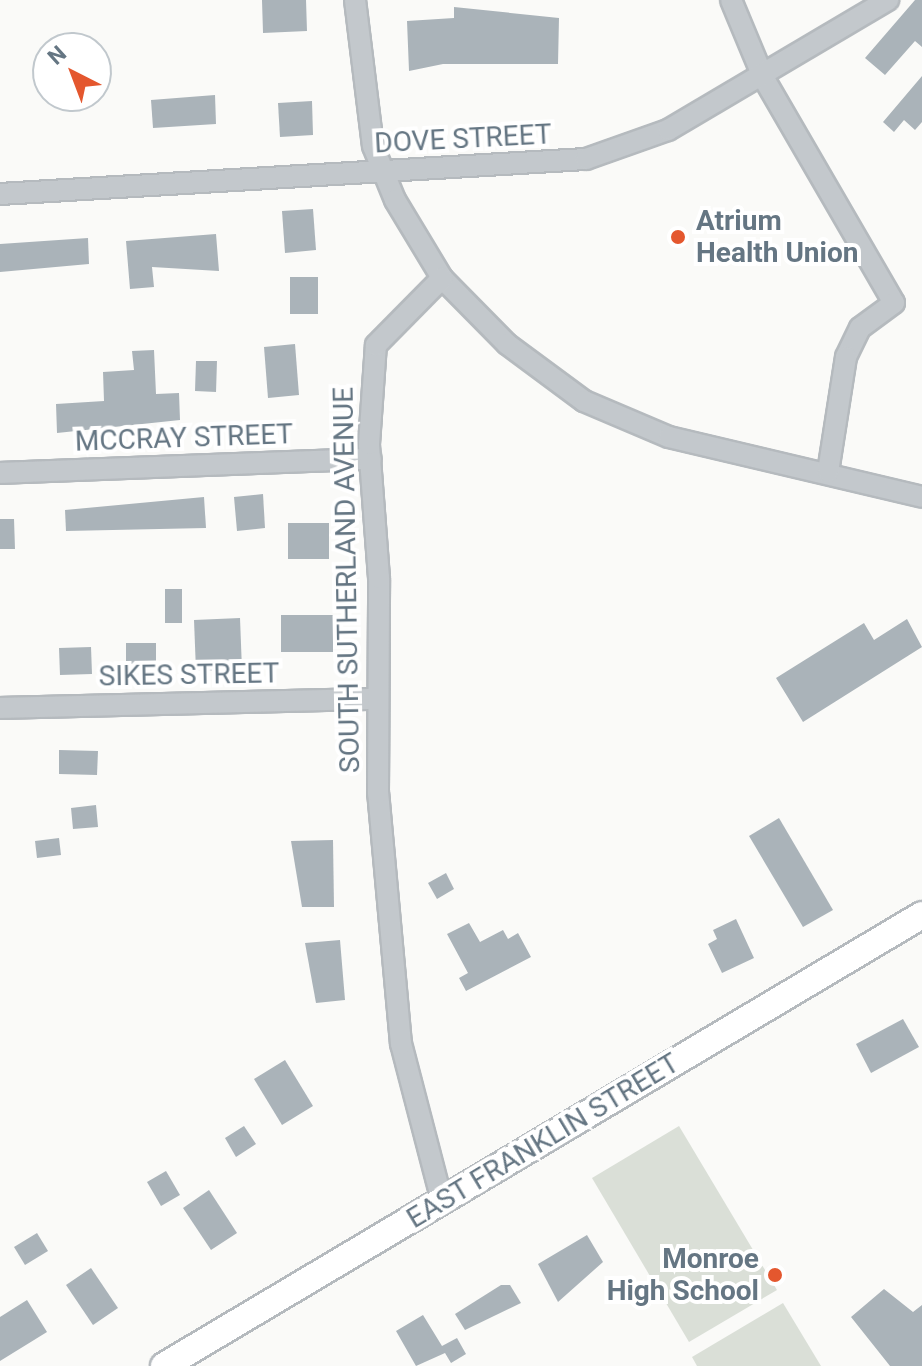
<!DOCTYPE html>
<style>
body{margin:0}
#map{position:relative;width:922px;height:1366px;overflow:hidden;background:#fafaf8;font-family:Roboto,sans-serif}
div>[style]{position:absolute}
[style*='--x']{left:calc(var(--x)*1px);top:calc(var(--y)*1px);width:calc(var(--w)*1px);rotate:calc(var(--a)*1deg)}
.green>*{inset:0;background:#dadfd7}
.building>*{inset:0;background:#aab3b9}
.roads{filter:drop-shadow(2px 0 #b5babe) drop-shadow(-2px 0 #b5babe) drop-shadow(0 2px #b5babe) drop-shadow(0 -2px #b5babe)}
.minor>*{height:20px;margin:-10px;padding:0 10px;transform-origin:10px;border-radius:10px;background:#c3c8cc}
.major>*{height:26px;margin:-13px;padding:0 13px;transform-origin:13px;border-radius:13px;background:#fff}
.dots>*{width:22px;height:22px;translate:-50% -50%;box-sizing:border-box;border:4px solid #fff;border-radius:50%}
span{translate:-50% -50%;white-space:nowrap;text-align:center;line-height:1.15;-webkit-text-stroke:8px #fff;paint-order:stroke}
.street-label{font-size:28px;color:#657683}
.poi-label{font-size:28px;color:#657683;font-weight:700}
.left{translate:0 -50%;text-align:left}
.right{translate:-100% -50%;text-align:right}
.north{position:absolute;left:32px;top:32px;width:80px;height:80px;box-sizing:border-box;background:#fff;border:2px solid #c1c8cd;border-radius:50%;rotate:318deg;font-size:22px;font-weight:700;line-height:32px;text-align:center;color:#657683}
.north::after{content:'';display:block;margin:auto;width:28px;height:36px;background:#e4572e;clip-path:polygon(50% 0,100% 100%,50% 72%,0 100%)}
</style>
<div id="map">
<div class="green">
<i style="clip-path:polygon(679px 1126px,777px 1290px,689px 1342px,592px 1178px)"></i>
<i style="clip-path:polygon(783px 1303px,821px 1366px,697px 1366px,692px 1357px)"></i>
</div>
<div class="building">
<i style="clip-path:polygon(262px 0,306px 0,307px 31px,263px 33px)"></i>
<i style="clip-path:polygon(915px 0,922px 0,922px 47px,915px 41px,885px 75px,865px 58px)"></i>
<i style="clip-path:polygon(454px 7px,559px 18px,558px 64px,443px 64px,409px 71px,407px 21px,454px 18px)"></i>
<i style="clip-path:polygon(922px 76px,922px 122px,915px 130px,904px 120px,894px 132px,883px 122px)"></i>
<i style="clip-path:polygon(215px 95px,216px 124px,153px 128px,151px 100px)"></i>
<i style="clip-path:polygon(312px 101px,313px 135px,280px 137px,278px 103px)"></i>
<i style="clip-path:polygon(313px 209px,316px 250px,285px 253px,282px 211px)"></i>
<i style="clip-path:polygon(216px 234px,219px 271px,152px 267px,154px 287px,130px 289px,126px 241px)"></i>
<i style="clip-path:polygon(88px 238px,89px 264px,0 272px,0 244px)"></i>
<i style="clip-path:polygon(290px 277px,318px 277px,318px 314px,290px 314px)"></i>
<i style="clip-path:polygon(295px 344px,299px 395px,268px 398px,264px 347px)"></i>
<i style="clip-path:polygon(154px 350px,156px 394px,179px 393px,180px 420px,57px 433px,56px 404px,104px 401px,103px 372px,134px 370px,132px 351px)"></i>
<i style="clip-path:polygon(196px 361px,217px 361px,216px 392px,195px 391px)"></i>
<i style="clip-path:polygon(263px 494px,265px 528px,237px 531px,234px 497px)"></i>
<i style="clip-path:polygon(204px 497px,206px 528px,66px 531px,65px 510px)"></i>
<i style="clip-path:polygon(0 519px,14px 519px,15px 549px,0 549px)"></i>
<i style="clip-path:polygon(288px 523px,329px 523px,329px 559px,288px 559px)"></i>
<i style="clip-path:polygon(165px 589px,182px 589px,182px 623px,165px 623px)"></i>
<i style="clip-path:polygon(281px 615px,333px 615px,333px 652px,281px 652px)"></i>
<i style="clip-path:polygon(240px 618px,242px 670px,196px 671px,194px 620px)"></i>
<i style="clip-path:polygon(907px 619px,922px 647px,803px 722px,776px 678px,864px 623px,874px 640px)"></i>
<i style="clip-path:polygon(126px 643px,156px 643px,156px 671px,126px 671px)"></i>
<i style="clip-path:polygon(91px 647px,92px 674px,60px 675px,59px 648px)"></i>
<i style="clip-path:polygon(59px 750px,98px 751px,97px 775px,59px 774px)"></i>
<i style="clip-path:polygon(96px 805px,98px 827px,73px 829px,71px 808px)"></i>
<i style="clip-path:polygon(779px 818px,833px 910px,803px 927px,749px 836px)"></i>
<i style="clip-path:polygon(59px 838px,61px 855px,37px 858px,35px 841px)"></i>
<i style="clip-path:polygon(333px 840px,334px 907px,302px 907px,291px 841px)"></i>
<i style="clip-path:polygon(446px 873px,454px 889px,437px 899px,428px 883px)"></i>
<i style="clip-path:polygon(736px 919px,754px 958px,722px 973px,708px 944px,717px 939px,713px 930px)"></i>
<i style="clip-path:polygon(469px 923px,480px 942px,503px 930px,508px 939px,518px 933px,531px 957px,466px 991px,459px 978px,468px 973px,447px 934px)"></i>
<i style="clip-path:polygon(340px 940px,345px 1000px,316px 1003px,305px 943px)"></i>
<i style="clip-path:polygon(903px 1019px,919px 1047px,871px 1073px,856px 1044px)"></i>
<i style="clip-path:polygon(285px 1060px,313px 1106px,282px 1125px,254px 1079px)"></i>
<i style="clip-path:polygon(244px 1126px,256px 1144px,236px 1157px,225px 1138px)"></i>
<i style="clip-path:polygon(166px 1171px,180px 1195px,161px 1206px,147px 1182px)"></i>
<i style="clip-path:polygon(209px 1190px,237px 1233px,211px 1250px,183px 1208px)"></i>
<i style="clip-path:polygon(37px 1233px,48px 1251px,25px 1265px,14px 1247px)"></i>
<i style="clip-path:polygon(587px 1235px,603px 1262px,558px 1302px,538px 1264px)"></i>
<i style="clip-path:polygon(91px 1268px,118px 1308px,93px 1325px,66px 1285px)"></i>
<i style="clip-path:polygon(501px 1285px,510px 1285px,521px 1303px,465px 1330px,455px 1314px)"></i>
<i style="clip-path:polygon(884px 1289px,913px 1312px,922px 1305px,922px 1366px,890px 1366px,851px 1317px)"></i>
<i style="clip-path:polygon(27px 1300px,47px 1332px,0 1361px,0 1317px)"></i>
<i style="clip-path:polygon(423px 1315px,442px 1346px,457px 1338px,466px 1354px,451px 1363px,445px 1353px,416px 1366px,396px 1331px)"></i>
</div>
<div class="roads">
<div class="minor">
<i style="--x:355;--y:0;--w:147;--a:83"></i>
<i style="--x:373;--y:146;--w:58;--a:67.8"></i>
<i style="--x:395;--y:200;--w:91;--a:58.9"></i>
<i style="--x:442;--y:278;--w:93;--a:45.4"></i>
<i style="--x:507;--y:344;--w:96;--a:36.5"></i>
<i style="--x:584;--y:401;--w:92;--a:23"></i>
<i style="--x:669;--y:437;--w:260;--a:13.3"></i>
<i style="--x:731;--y:0;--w:83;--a:67.4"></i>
<i style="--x:763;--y:77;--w:261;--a:59.9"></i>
<i style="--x:894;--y:303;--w:42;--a:143.7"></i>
<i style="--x:860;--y:328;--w:32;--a:116"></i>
<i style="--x:846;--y:357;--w:116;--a:98.9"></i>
<i style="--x:0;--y:194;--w:587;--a:-3.42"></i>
<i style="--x:586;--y:159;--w:87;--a:-19.5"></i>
<i style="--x:668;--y:130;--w:256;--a:-30.6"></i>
<i style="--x:0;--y:473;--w:371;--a:-2.2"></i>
<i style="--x:0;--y:708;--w:378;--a:-1.4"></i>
<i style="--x:442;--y:1201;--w:162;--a:-104.6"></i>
<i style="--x:401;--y:1044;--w:252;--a:-95.2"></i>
<i style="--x:378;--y:793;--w:215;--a:-89.7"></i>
<i style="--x:379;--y:578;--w:134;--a:-94.3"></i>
<i style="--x:369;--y:444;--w:99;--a:-86"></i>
<i style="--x:376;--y:345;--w:94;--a:-45.4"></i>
</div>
<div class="major">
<i style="--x:164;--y:1366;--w:882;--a:-30.75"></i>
</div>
</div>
<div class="dots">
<i style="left:678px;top:237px;background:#e4572e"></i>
<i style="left:775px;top:1275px;background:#e4572e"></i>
</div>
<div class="street-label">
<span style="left:463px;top:139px;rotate:-3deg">DOVE STREET</span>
<span style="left:184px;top:438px;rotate:-2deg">MCCRAY STREET</span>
<span style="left:347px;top:580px;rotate:-91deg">SOUTH SUTHERLAND AVENUE</span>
<span style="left:189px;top:675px;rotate:-1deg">SIKES STREET</span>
<span style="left:543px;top:1141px;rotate:-31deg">EAST FRANKLIN STREET</span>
</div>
<div class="poi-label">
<span class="left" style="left:696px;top:237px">Atrium<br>Health Union</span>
<span class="right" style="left:759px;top:1275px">Monroe<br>High School</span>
</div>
<div class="north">N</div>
</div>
